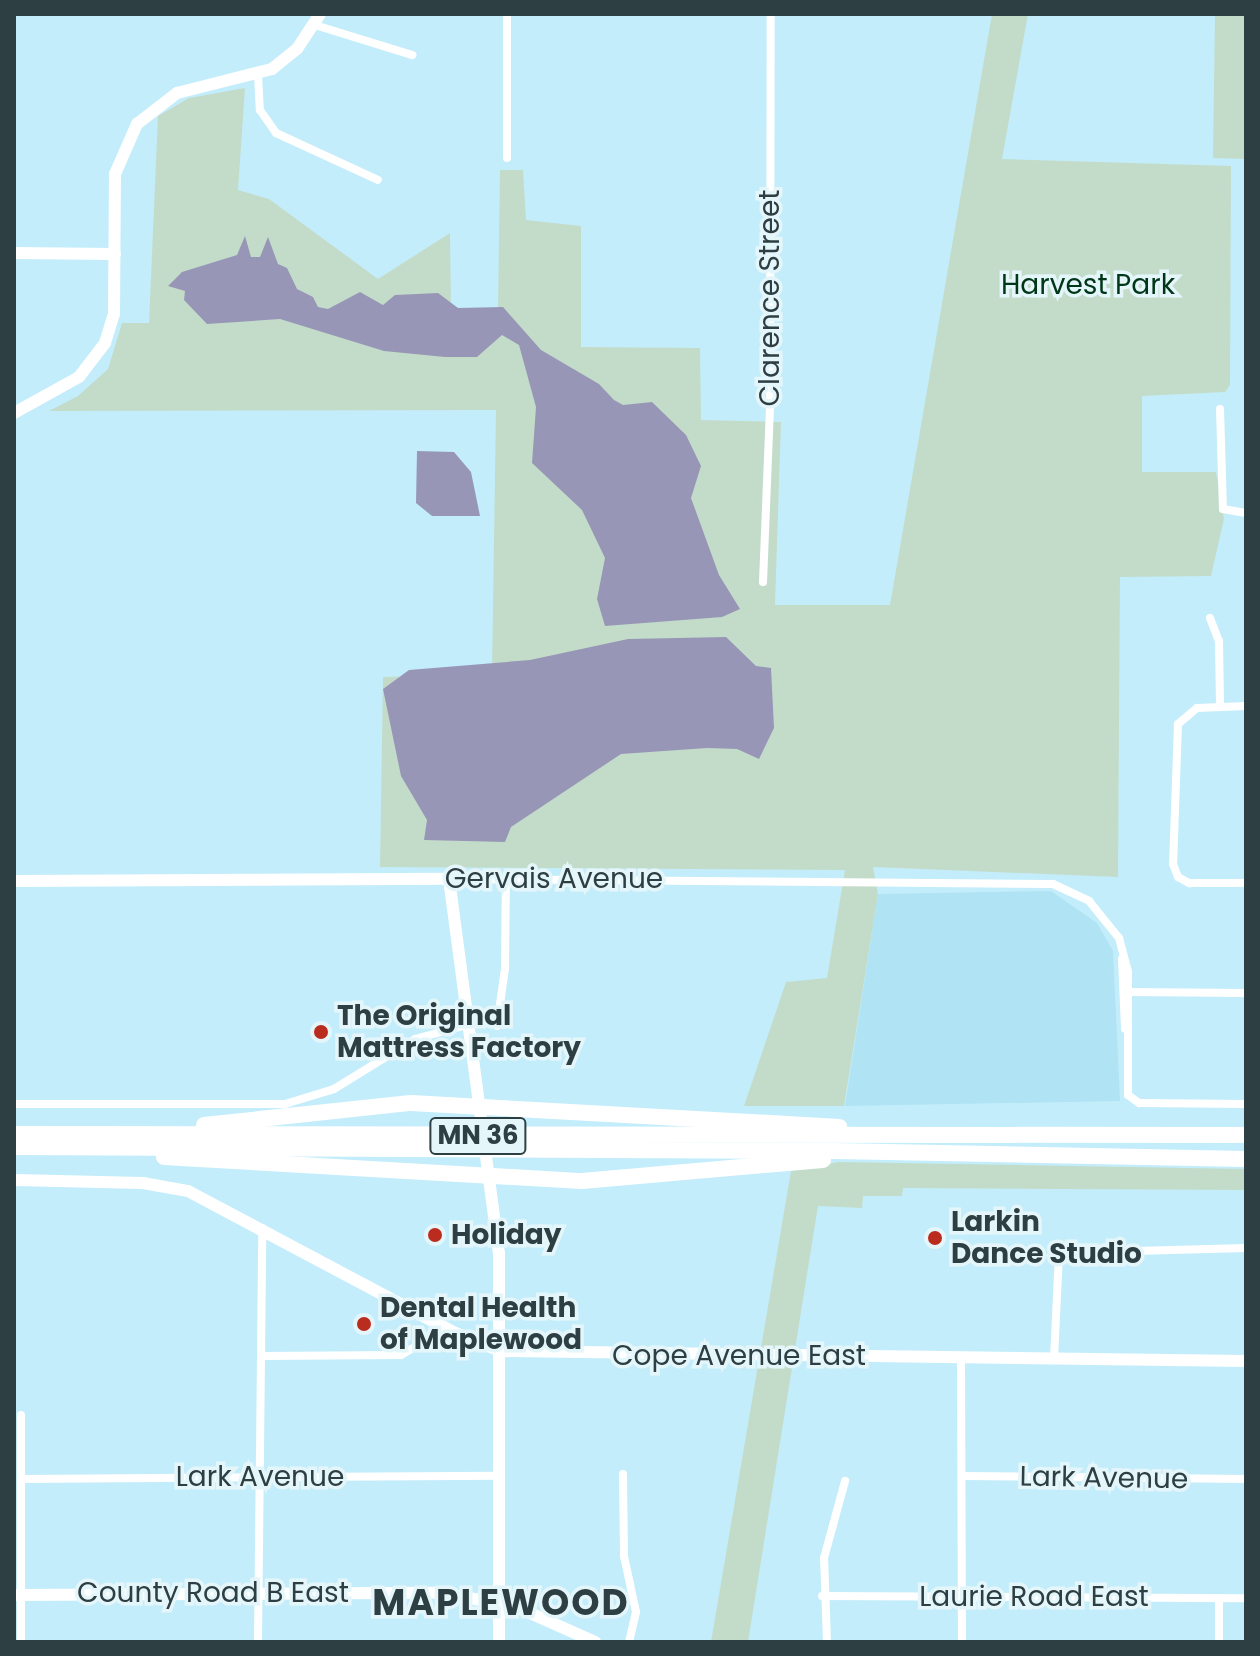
<!DOCTYPE html>
<style>
body{margin:0}
#map{position:relative;width:1260px;height:1656px;overflow:hidden;background:#c4edfb;font-family:Poppins,sans-serif}
div>[style]{position:absolute}
[style*='--x']{left:calc(var(--x)*1px);top:calc(var(--y)*1px);width:calc(var(--w)*1px);rotate:calc(var(--a)*1deg)}
.built>*{inset:0;background:#b0e3f3}
.green>*{inset:0;background:#c3dcc9}
.water>*{inset:0;background:#9896b6}
.street>*{height:8px;margin:-4px;padding:0 4px;transform-origin:4px;border-radius:4px;background:#fff}
.secondary>*{height:12px;margin:-6px;padding:0 6px;transform-origin:6px;border-radius:6px;background:#fff}
.highway>*{height:16px;margin:-8px;padding:0 8px;transform-origin:8px;border-radius:8px;background:#fff}
.dots>*{width:22px;height:22px;translate:-50% -50%;box-sizing:border-box;border:4px solid #e5f6fb;border-radius:50%}
span{translate:-50% -50%;white-space:nowrap;text-align:center;line-height:1.15;-webkit-text-stroke:7px #e5f6fb;paint-order:stroke}
.shield-label span{padding:2px 6px;background:#e5f6fb;border:2px solid;border-radius:6px;-webkit-text-stroke-width:0}
.shield-label{font-size:26px;color:#2e3f44;font-weight:700}
.park-label{font-size:28px;color:#003718}
.street-label{font-size:28px;color:#2e3f44}
.poi-label{font-size:28px;color:#2e3f44;font-weight:700}
.left{translate:0 -50%;text-align:left}
.district-label{font-size:36px;color:#2e3f44;font-weight:700;letter-spacing:2px}
.frame{position:absolute;inset:0;border:16px solid #2e3f44;pointer-events:none}
</style>
<div id="map">
<div class="built">
<i style="clip-path:polygon(1051px 891px,1097px 923px,1113px 951px,1120px 1101px,845px 1106px,878px 894px)"></i>
</div>
<div class="green">
<i style="clip-path:polygon(992px 14px,1028px 14px,1002px 159px,1231px 166px,1230px 385px,1225px 392px,1142px 396px,1142px 472px,1216px 472px,1224px 519px,1211px 576px,1120px 577px,1118px 877px,873px 867px,878px 894px,844px 1106px,744px 1106px,786px 982px,827px 978px,845px 870px,380px 867px,383px 677px,492px 674px,496px 410px,49px 411px,78px 396px,108px 369px,122px 323px,149px 323px,158px 116px,189px 98px,245px 88px,238px 190px,269px 199px,378px 279px,450px 233px,451px 307px,498px 312px,500px 170px,523px 170px,526px 220px,581px 226px,581px 347px,700px 348px,701px 420px,781px 422px,775px 605px,890px 605px)"></i>
<i style="clip-path:polygon(1215px 14px,1246px 14px,1246px 159px,1213px 158px)"></i>
<i style="clip-path:polygon(839px 1162px,1246px 1169px,1246px 1190px,903px 1188px,902px 1196px,863px 1196px,862px 1208px,818px 1206px,748px 1642px,711px 1642px,791px 1171px)"></i>
</div>
<div class="water">
<i style="clip-path:polygon(245px 236px,251px 257px,260px 257px,268px 237px,278px 264px,287px 268px,297px 289px,313px 297px,318px 307px,328px 309px,360px 292px,383px 305px,395px 295px,438px 293px,458px 308px,503px 307px,541px 350px,599px 384px,614px 400px,623px 405px,652px 402px,686px 435px,701px 466px,691px 498px,719px 575px,740px 609px,722px 617px,605px 626px,597px 599px,605px 558px,582px 510px,532px 463px,536px 407px,519px 345px,502px 335px,477px 357px,445px 357px,384px 351px,280px 319px,207px 324px,184px 300px,185px 291px,168px 286px,182px 272px,237px 255px)"></i>
<i style="clip-path:polygon(417px 451px,454px 452px,471px 472px,480px 516px,432px 516px,416px 503px)"></i>
<i style="clip-path:polygon(726px 637px,756px 666px,771px 668px,774px 728px,759px 759px,737px 749px,707px 748px,621px 754px,511px 827px,505px 842px,424px 840px,427px 820px,401px 776px,383px 689px,409px 670px,530px 660px,628px 639px)"></i>
</div>
<div class="street">
<i style="--x:315;--y:25;--w:102;--a:17.2"></i>
<i style="--x:258;--y:75;--w:35;--a:87"></i>
<i style="--x:260;--y:110;--w:28;--a:55"></i>
<i style="--x:276;--y:133;--w:112;--a:24.7"></i>
<i style="--x:507;--y:158;--w:144;--a:-90"></i>
<i style="--x:1220;--y:409;--w:100;--a:88.3"></i>
<i style="--x:1223;--y:509;--w:23;--a:10"></i>
<i style="--x:763;--y:582;--w:176;--a:-87.7"></i>
<i style="--x:770;--y:406;--w:392;--a:-89.9"></i>
<i style="--x:1210;--y:618;--w:25;--a:69"></i>
<i style="--x:1219;--y:641;--w:65;--a:89.1"></i>
<i style="--x:1246;--y:706;--w:49;--a:177.7"></i>
<i style="--x:1197;--y:708;--w:25;--a:140"></i>
<i style="--x:1178;--y:724;--w:140;--a:92"></i>
<i style="--x:1173;--y:864;--w:14;--a:69"></i>
<i style="--x:1178;--y:877;--w:13;--a:29"></i>
<i style="--x:1189;--y:883;--w:57;--a:0"></i>
<i style="--x:449;--y:879;--w:604;--a:0.47"></i>
<i style="--x:1053;--y:884;--w:40;--a:25"></i>
<i style="--x:1089;--y:901;--w:48;--a:51"></i>
<i style="--x:1119;--y:938;--w:35;--a:75"></i>
<i style="--x:1128;--y:972;--w:123;--a:90"></i>
<i style="--x:1128;--y:1095;--w:14;--a:36"></i>
<i style="--x:1139;--y:1103;--w:107;--a:0.5"></i>
<i style="--x:1122;--y:959;--w:70;--a:87.5"></i>
<i style="--x:1128;--y:992;--w:118;--a:0.5"></i>
<i style="--x:497;--y:1026;--w:59;--a:-82.1"></i>
<i style="--x:505;--y:968;--w:89;--a:-89.4"></i>
<i style="--x:14;--y:1104;--w:271;--a:0"></i>
<i style="--x:285;--y:1104;--w:51;--a:-17"></i>
<i style="--x:334;--y:1089;--w:95;--a:-31.7"></i>
<i style="--x:415;--y:1039;--w:54;--a:-15.1"></i>
<i style="--x:261;--y:1356;--w:140;--a:-0.4"></i>
<i style="--x:401;--y:1355;--w:20;--a:-30"></i>
<i style="--x:961;--y:1359;--w:283;--a:89.8"></i>
<i style="--x:1054;--y:1359;--w:106;--a:-87.3"></i>
<i style="--x:1059;--y:1253;--w:187;--a:-1.5"></i>
<i style="--x:623;--y:1474;--w:82;--a:89.3"></i>
<i style="--x:624;--y:1556;--w:57;--a:77.9"></i>
<i style="--x:636;--y:1612;--w:31;--a:103"></i>
<i style="--x:962;--y:1476;--w:284;--a:0.6"></i>
<i style="--x:21;--y:1479;--w:479;--a:-0.4"></i>
<i style="--x:822;--y:1596;--w:424;--a:0.3"></i>
<i style="--x:1219;--y:1598;--w:44;--a:90"></i>
<i style="--x:21;--y:1642;--w:227;--a:-90"></i>
<i style="--x:258;--y:1642;--w:414;--a:-89.4"></i>
<i style="--x:827;--y:1642;--w:84;--a:-92"></i>
<i style="--x:824;--y:1558;--w:80;--a:-74.7"></i>
</div>
<div class="secondary">
<i style="--x:14;--y:253;--w:101;--a:0.6"></i>
<i style="--x:14;--y:413;--w:74;--a:-29"></i>
<i style="--x:79;--y:377;--w:43;--a:-52.6"></i>
<i style="--x:105;--y:343;--w:30;--a:-73"></i>
<i style="--x:114;--y:314;--w:140;--a:-89.6"></i>
<i style="--x:115;--y:174;--w:55;--a:-66.3"></i>
<i style="--x:137;--y:124;--w:51;--a:-37.8"></i>
<i style="--x:177;--y:93;--w:98;--a:-14.2"></i>
<i style="--x:272;--y:69;--w:32;--a:-39"></i>
<i style="--x:297;--y:49;--w:42;--a:-56.7"></i>
<i style="--x:14;--y:881;--w:435;--a:-0.3"></i>
<i style="--x:449;--y:879;--w:377;--a:82.4"></i>
<i style="--x:499;--y:1253;--w:389;--a:90"></i>
<i style="--x:14;--y:1180;--w:129;--a:1.3"></i>
<i style="--x:143;--y:1183;--w:46;--a:10.1"></i>
<i style="--x:188;--y:1191;--w:298;--a:28"></i>
<i style="--x:451;--y:1331;--w:53;--a:22.2"></i>
<i style="--x:500;--y:1351;--w:746;--a:0.77"></i>
<i style="--x:14;--y:1595;--w:423;--a:-0.3"></i>
<i style="--x:437;--y:1593;--w:76;--a:9.1"></i>
<i style="--x:512;--y:1605;--w:91;--a:24"></i>
</div>
<div class="highway">
<i style="--x:204;--y:1125;--w:208;--a:-6.1"></i>
<i style="--x:411;--y:1103;--w:429;--a:3.2"></i>
<i style="--x:14;--y:1134;--w:1232;--a:0.05"></i>
<i style="--x:14;--y:1147;--w:821;--a:0.28"></i>
<i style="--x:835;--y:1151;--w:411;--a:1.1"></i>
<i style="--x:164;--y:1157;--w:419;--a:3.3"></i>
<i style="--x:582;--y:1181;--w:242;--a:-5"></i>
</div>
<div class="dots">
<i style="left:321px;top:1032px;background:#ba2d1e"></i>
<i style="left:435px;top:1235px;background:#ba2d1e"></i>
<i style="left:935px;top:1238px;background:#ba2d1e"></i>
<i style="left:364px;top:1324px;background:#ba2d1e"></i>
</div>
<div class="shield-label">
<span style="left:478px;top:1136px">MN 36</span>
</div>
<div class="park-label">
<span style="left:1088px;top:285px">Harvest Park</span>
</div>
<div class="street-label">
<span style="left:770px;top:298px;rotate:-90deg">Clarence Street</span>
<span style="left:554px;top:879px">Gervais Avenue</span>
<span style="left:739px;top:1356px">Cope Avenue East</span>
<span style="left:260px;top:1477px">Lark Avenue</span>
<span style="left:1104px;top:1478px;rotate:1deg">Lark Avenue</span>
<span style="left:213px;top:1593px">County Road B East</span>
<span style="left:1034px;top:1597px">Laurie Road East</span>
</div>
<div class="poi-label">
<span class="left" style="left:337px;top:1032px">The Original<br>Mattress Factory</span>
<span class="left" style="left:951px;top:1238px">Larkin<br>Dance Studio</span>
<span class="left" style="left:451px;top:1235px">Holiday</span>
<span class="left" style="left:380px;top:1324px">Dental Health<br>of Maplewood</span>
</div>
<div class="district-label">
<span style="left:501px;top:1603px">MAPLEWOOD</span>
</div>
<div class="frame"></div>
</div>
